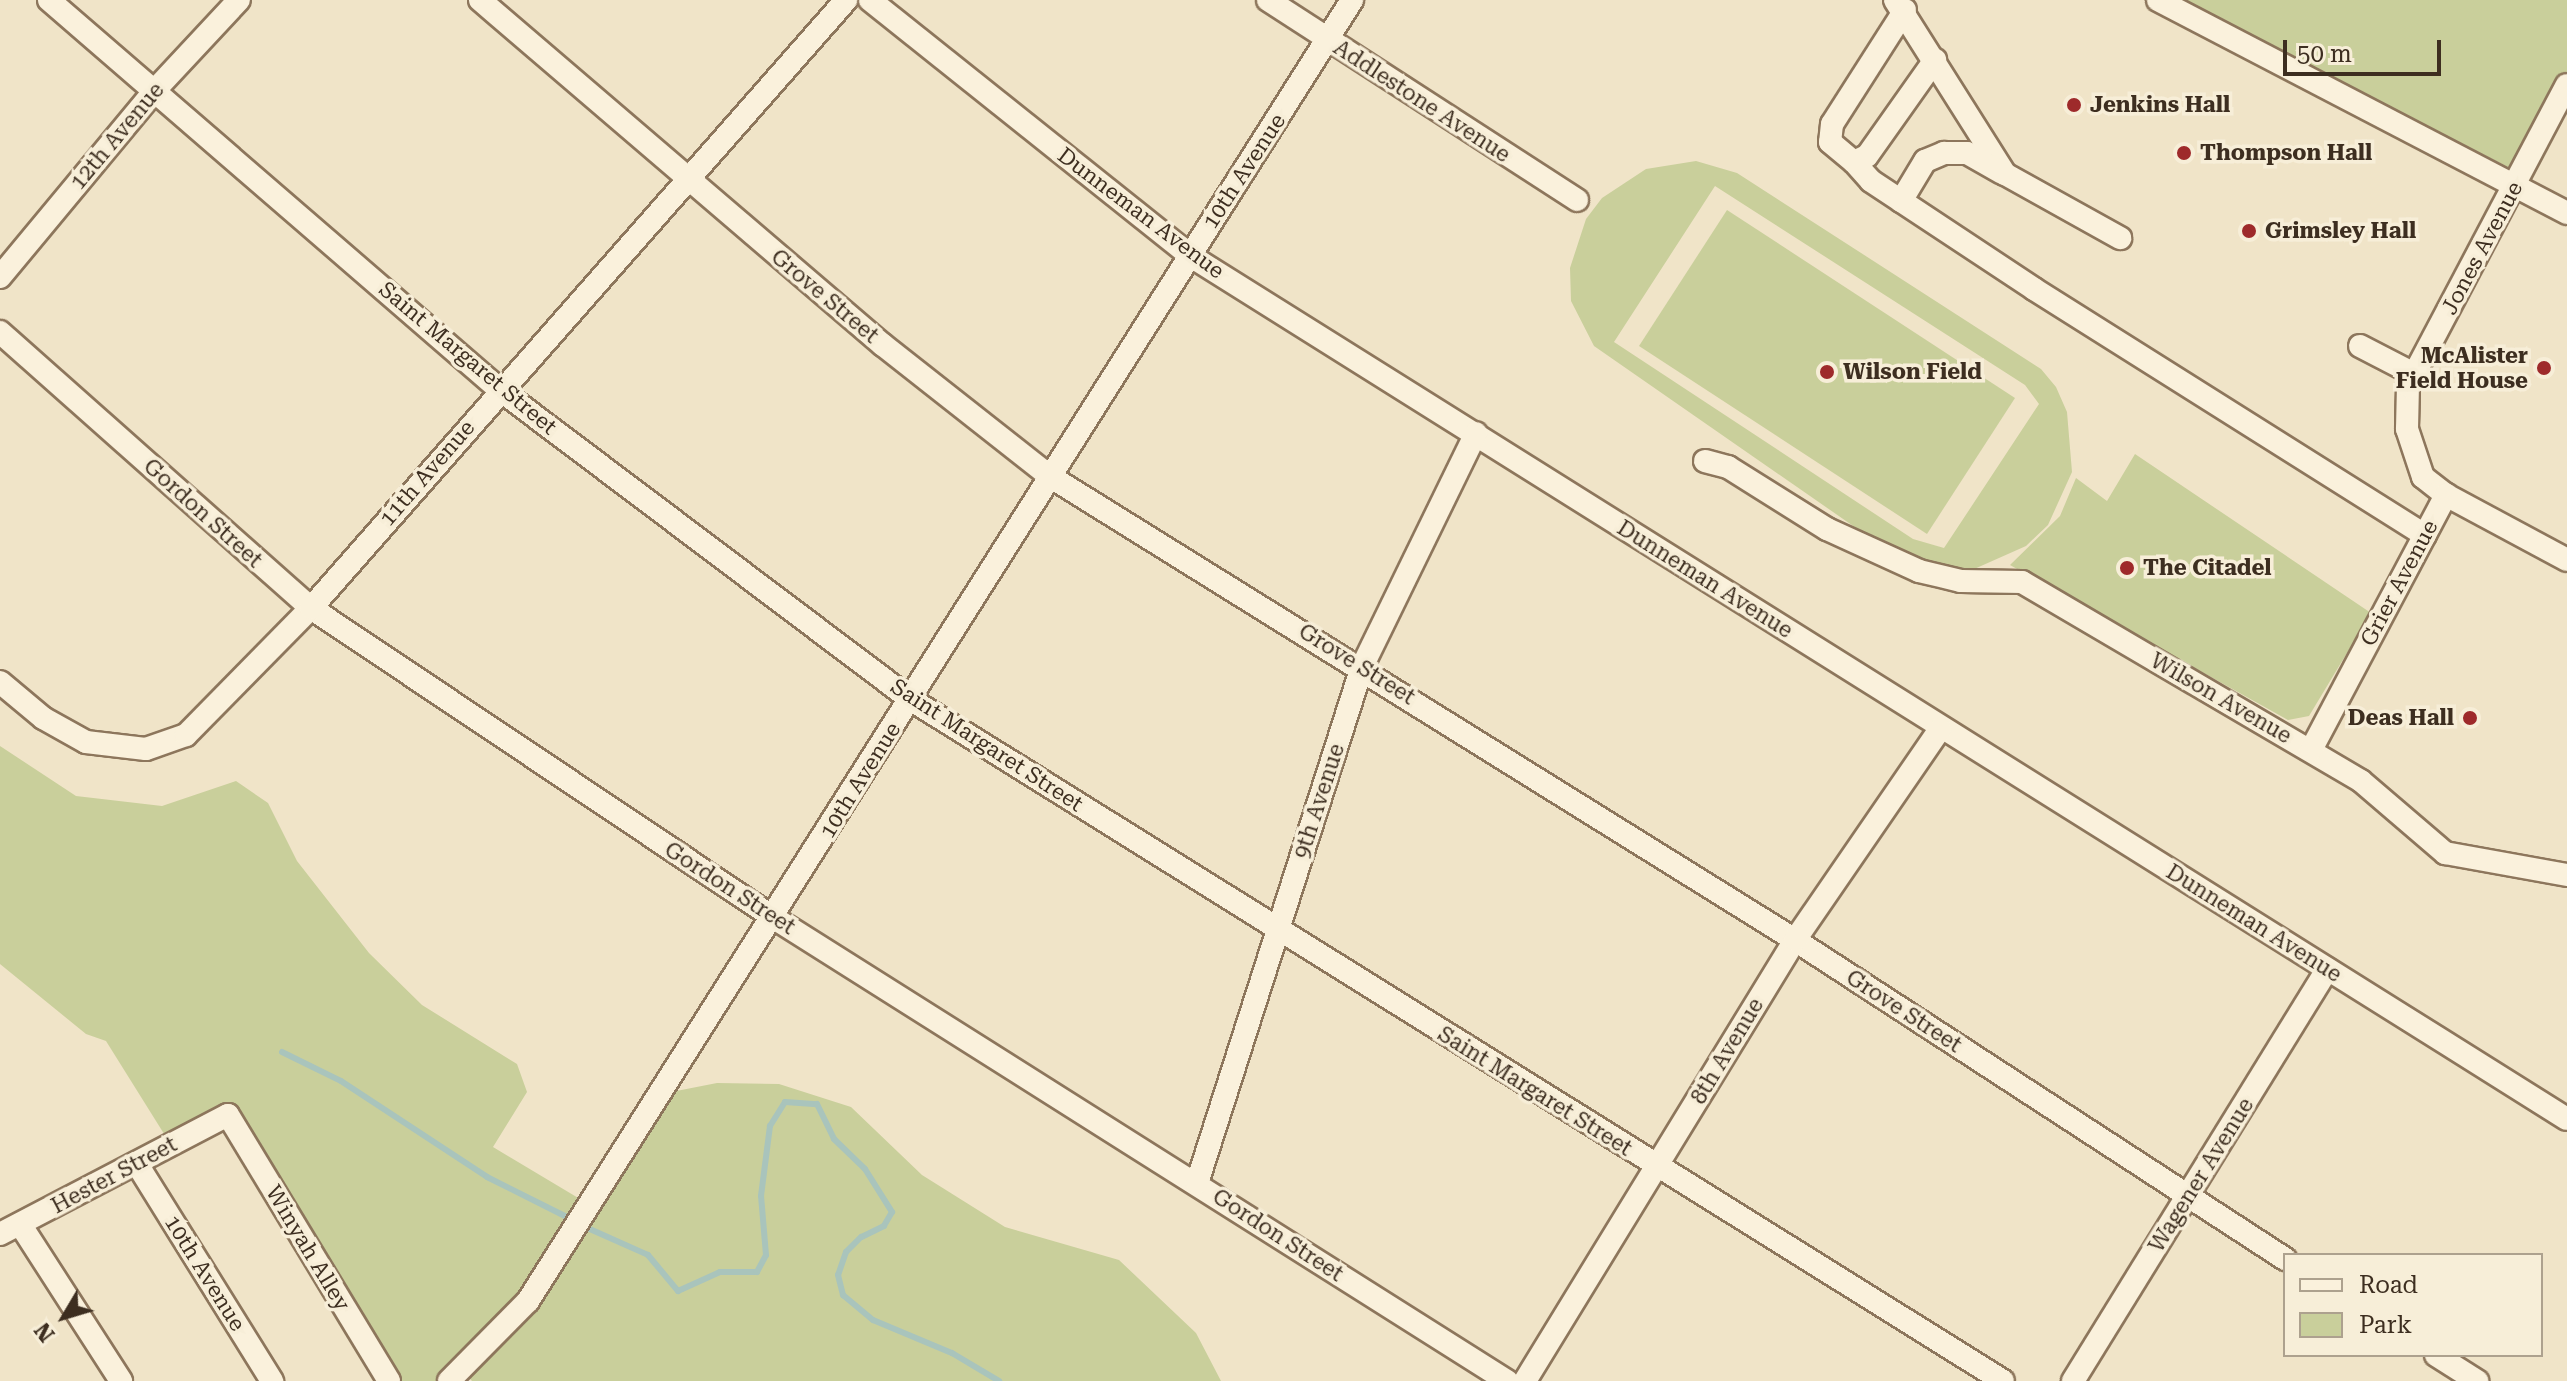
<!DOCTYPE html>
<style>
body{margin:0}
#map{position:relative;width:2567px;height:1381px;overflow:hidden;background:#f0e4c8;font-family:"Roboto Serif",serif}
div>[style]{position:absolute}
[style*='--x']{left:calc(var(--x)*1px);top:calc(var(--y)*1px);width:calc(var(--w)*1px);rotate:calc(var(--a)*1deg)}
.green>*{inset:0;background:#c9cf9b}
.stream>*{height:6px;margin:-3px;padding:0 3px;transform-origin:3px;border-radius:3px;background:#a9c4bc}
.roads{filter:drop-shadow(2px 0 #8d765c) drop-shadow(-2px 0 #8d765c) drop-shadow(0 2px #8d765c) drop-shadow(0 -2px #8d765c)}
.minor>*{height:22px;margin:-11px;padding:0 11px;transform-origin:11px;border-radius:11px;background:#faf1dc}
.dots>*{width:22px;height:22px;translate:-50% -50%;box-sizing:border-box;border:4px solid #f7eed8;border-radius:50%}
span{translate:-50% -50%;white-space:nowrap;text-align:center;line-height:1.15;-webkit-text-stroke:7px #f7eed8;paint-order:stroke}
.street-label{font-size:22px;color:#3d2e20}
.poi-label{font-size:22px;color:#3d2e20;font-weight:700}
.left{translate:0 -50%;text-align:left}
.right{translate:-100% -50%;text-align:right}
.legend{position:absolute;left:2283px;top:1253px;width:260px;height:104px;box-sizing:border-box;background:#f7eed8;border:2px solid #ada18e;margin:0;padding:10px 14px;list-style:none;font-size:24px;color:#3d2e20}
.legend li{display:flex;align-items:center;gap:16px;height:40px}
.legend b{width:40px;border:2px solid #ada18e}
.north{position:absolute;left:24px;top:1277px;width:80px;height:80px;-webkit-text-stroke:6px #f7eed8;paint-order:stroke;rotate:232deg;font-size:22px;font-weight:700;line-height:32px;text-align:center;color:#3d2e20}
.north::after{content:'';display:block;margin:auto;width:28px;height:36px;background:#3d2e20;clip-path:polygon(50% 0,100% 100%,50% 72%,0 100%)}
.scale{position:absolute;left:2283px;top:40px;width:158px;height:36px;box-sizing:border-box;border:4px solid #3d2e20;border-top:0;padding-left:10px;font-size:24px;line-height:28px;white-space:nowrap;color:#3d2e20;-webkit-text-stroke:6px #f7eed8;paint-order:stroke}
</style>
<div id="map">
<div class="green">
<i style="clip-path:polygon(2177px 0,2567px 0,2567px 71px,2516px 171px)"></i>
<i style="clip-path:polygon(evenodd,1696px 161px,1737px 173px,2041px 369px,2056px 387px,2067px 412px,2072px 472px,2048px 525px,2026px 546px,1972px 570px,1943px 569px,1882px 546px,1594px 346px,1571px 301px,1570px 268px,1586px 219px,1602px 198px,1646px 169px,1696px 161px,1715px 186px,2025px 385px,2039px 404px,1944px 548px,1913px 539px,1614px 342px,1715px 186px)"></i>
<i style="clip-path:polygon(1727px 210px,2015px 398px,1927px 534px,1639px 346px)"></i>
<i style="clip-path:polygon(2135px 454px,2371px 613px,2309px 716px,2288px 720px,2010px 565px,2060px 516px,2076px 478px,2107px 501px)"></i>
<i style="clip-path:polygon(0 746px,76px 796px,162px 806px,236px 781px,268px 803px,297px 861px,369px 953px,422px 1005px,517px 1064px,527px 1092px,493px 1147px,590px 1205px,661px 1094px,717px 1083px,779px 1084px,851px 1107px,922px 1175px,1005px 1227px,1119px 1260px,1196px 1333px,1221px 1381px,472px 1381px,462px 1370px,449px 1381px,389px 1381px,228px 1116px,171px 1145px,106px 1041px,86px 1034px,0 964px)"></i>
</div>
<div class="stream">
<i style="--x:282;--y:1052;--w:66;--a:26.2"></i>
<i style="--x:341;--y:1081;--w:175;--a:33.3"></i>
<i style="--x:487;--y:1177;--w:96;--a:26.6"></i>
<i style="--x:583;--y:1226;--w:71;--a:24"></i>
<i style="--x:648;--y:1255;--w:47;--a:50.2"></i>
<i style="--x:678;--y:1291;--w:46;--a:-24.3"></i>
<i style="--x:720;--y:1272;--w:37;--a:0"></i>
<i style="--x:757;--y:1272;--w:19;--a:-62"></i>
<i style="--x:766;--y:1255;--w:59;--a:-94.8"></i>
<i style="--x:761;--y:1196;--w:71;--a:-82.7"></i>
<i style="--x:770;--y:1126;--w:28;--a:-58"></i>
<i style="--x:785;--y:1102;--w:32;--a:4"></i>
<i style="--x:817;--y:1104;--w:39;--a:64"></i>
<i style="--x:834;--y:1139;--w:43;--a:44.1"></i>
<i style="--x:865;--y:1169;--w:51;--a:57.9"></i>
<i style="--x:892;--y:1212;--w:16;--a:120"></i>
<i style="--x:884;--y:1226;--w:25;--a:154"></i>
<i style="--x:861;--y:1237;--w:21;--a:135"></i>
<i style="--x:846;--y:1252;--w:24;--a:109"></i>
<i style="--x:838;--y:1275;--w:21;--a:76"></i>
<i style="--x:843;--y:1295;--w:39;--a:40"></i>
<i style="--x:873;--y:1320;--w:86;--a:22.7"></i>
<i style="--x:952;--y:1353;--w:55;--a:30.8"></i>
</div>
<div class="roads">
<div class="minor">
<i style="--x:49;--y:0;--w:596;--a:40.85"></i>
<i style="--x:500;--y:390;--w:513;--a:37"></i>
<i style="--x:910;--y:699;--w:1288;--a:31.96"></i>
<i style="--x:480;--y:0;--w:531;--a:40.57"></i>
<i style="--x:883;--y:345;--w:214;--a:38.2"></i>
<i style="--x:1051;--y:477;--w:876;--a:31.89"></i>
<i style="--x:1795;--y:940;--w:585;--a:33.06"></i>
<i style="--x:870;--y:0;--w:408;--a:38.6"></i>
<i style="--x:1189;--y:255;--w:1626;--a:32.09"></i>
<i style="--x:1268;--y:0;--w:368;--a:32.9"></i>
<i style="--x:1895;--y:0;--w:206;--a:57.7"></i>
<i style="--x:2005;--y:174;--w:132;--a:29.1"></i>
<i style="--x:2158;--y:0;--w:461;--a:27.5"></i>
<i style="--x:1905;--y:10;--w:135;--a:122.6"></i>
<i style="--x:1832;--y:124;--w:18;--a:96"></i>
<i style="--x:1830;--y:142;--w:31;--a:40"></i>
<i style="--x:1854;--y:162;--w:14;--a:-25"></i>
<i style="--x:1867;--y:156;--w:118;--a:-54.7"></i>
<i style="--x:1854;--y:162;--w:25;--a:48"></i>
<i style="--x:1871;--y:181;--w:196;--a:33.5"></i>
<i style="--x:2034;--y:289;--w:462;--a:32.2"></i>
<i style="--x:1901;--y:201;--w:47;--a:-59"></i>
<i style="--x:1925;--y:161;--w:21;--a:-23"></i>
<i style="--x:1944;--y:153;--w:23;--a:0"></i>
<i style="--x:1967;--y:153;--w:40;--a:29.7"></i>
<i style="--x:0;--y:277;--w:243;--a:-50.3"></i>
<i style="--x:155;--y:90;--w:123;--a:-47"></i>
<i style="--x:0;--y:332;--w:416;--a:41.6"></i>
<i style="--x:311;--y:608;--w:557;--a:33.8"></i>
<i style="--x:774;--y:918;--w:867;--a:32.28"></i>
<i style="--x:2360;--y:346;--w:61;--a:27.4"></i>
<i style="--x:1705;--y:461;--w:24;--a:15"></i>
<i style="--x:1728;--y:467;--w:117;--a:32.1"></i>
<i style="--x:1827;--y:529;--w:101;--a:24.5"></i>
<i style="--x:1919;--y:571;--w:43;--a:13.4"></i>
<i style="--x:1961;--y:581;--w:61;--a:0.9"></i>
<i style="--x:2022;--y:582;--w:393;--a:30.4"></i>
<i style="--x:2361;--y:781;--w:111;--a:40.6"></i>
<i style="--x:2445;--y:853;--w:124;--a:10.2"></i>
<i style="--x:2446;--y:495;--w:29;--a:-142"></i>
<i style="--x:2423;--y:477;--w:51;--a:-108.4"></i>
<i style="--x:2407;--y:429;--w:43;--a:-88.7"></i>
<i style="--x:2408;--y:386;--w:340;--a:-62.2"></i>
<i style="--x:0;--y:682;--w:56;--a:39.9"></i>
<i style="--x:43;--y:718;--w:49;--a:29.2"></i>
<i style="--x:86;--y:742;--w:60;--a:6.7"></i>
<i style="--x:146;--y:749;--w:42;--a:-19.3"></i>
<i style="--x:186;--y:735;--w:178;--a:-45.5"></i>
<i style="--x:311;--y:608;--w:810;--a:-48.65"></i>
<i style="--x:2311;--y:750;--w:289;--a:-62.1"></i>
<i style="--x:2446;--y:495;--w:137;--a:28.2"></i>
<i style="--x:137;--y:1164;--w:256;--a:58.1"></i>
<i style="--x:1197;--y:1183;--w:542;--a:-72.27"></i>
<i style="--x:1362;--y:667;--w:260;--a:-64"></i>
<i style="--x:20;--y:1224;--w:187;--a:57.2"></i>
<i style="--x:0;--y:1234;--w:257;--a:-27.6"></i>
<i style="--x:228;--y:1115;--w:311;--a:58.8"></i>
<i style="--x:2436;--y:1355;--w:49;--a:32.4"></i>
<i style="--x:449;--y:1381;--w:112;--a:-45.4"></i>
<i style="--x:528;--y:1301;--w:1540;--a:-57.65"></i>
<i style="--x:1525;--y:1381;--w:517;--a:-58.52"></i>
<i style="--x:1795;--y:940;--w:256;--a:-55.5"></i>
<i style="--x:2073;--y:1381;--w:484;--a:-58.3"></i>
</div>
</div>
<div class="dots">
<i style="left:2074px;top:105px;background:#9e2a2b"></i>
<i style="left:2184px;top:153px;background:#9e2a2b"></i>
<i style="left:2249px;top:231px;background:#9e2a2b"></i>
<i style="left:2544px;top:368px;background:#9e2a2b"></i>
<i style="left:1827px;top:372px;background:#9e2a2b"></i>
<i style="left:2127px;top:568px;background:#9e2a2b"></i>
<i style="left:2470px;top:718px;background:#9e2a2b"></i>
</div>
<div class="street-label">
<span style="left:1422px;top:101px;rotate:33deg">Addlestone Avenue</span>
<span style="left:117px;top:136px;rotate:-50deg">12th Avenue</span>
<span style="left:1244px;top:171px;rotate:-57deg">10th Avenue</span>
<span style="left:1141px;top:213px;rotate:37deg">Dunneman Avenue</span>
<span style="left:2482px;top:248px;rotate:-62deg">Jones Avenue</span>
<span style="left:825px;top:296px;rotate:40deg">Grove Street</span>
<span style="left:468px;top:358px;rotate:40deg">Saint Margaret Street</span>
<span style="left:427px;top:473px;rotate:-49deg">11th Avenue</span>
<span style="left:203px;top:513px;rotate:42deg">Gordon Street</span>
<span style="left:1705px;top:579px;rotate:32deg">Dunneman Avenue</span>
<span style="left:2399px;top:583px;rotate:-62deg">Grier Avenue</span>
<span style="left:1357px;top:664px;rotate:32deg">Grove Street</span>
<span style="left:2221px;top:698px;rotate:30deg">Wilson Avenue</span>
<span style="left:987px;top:745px;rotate:33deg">Saint Margaret Street</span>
<span style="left:860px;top:780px;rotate:-58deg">10th Avenue</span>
<span style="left:1319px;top:801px;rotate:-72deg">9th Avenue</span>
<span style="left:730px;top:888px;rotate:33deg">Gordon Street</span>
<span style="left:2254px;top:923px;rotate:32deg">Dunneman Avenue</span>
<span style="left:1904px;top:1011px;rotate:33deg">Grove Street</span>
<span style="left:1727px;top:1051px;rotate:-59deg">8th Avenue</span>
<span style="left:1535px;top:1091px;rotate:32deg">Saint Margaret Street</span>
<span style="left:114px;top:1175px;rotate:-28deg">Hester Street</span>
<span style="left:2201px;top:1175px;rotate:-58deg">Wagener Avenue</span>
<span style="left:1278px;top:1235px;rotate:33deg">Gordon Street</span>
<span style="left:308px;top:1248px;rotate:59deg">Winyah Alley</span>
<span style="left:205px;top:1273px;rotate:58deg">10th Avenue</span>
</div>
<div class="poi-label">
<span class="left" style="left:2090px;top:105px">Jenkins Hall</span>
<span class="left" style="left:2200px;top:153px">Thompson Hall</span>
<span class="left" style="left:2265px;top:231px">Grimsley Hall</span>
<span class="right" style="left:2528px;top:368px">McAlister<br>Field House</span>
<span class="left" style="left:1843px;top:372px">Wilson Field</span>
<span class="left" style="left:2143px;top:568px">The Citadel</span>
<span class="right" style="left:2454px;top:718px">Deas Hall</span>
</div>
<ul class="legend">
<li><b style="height:10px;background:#faf1dc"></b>Road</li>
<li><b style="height:22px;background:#c9cf9b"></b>Park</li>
</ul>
<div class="north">N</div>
<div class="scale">50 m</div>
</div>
